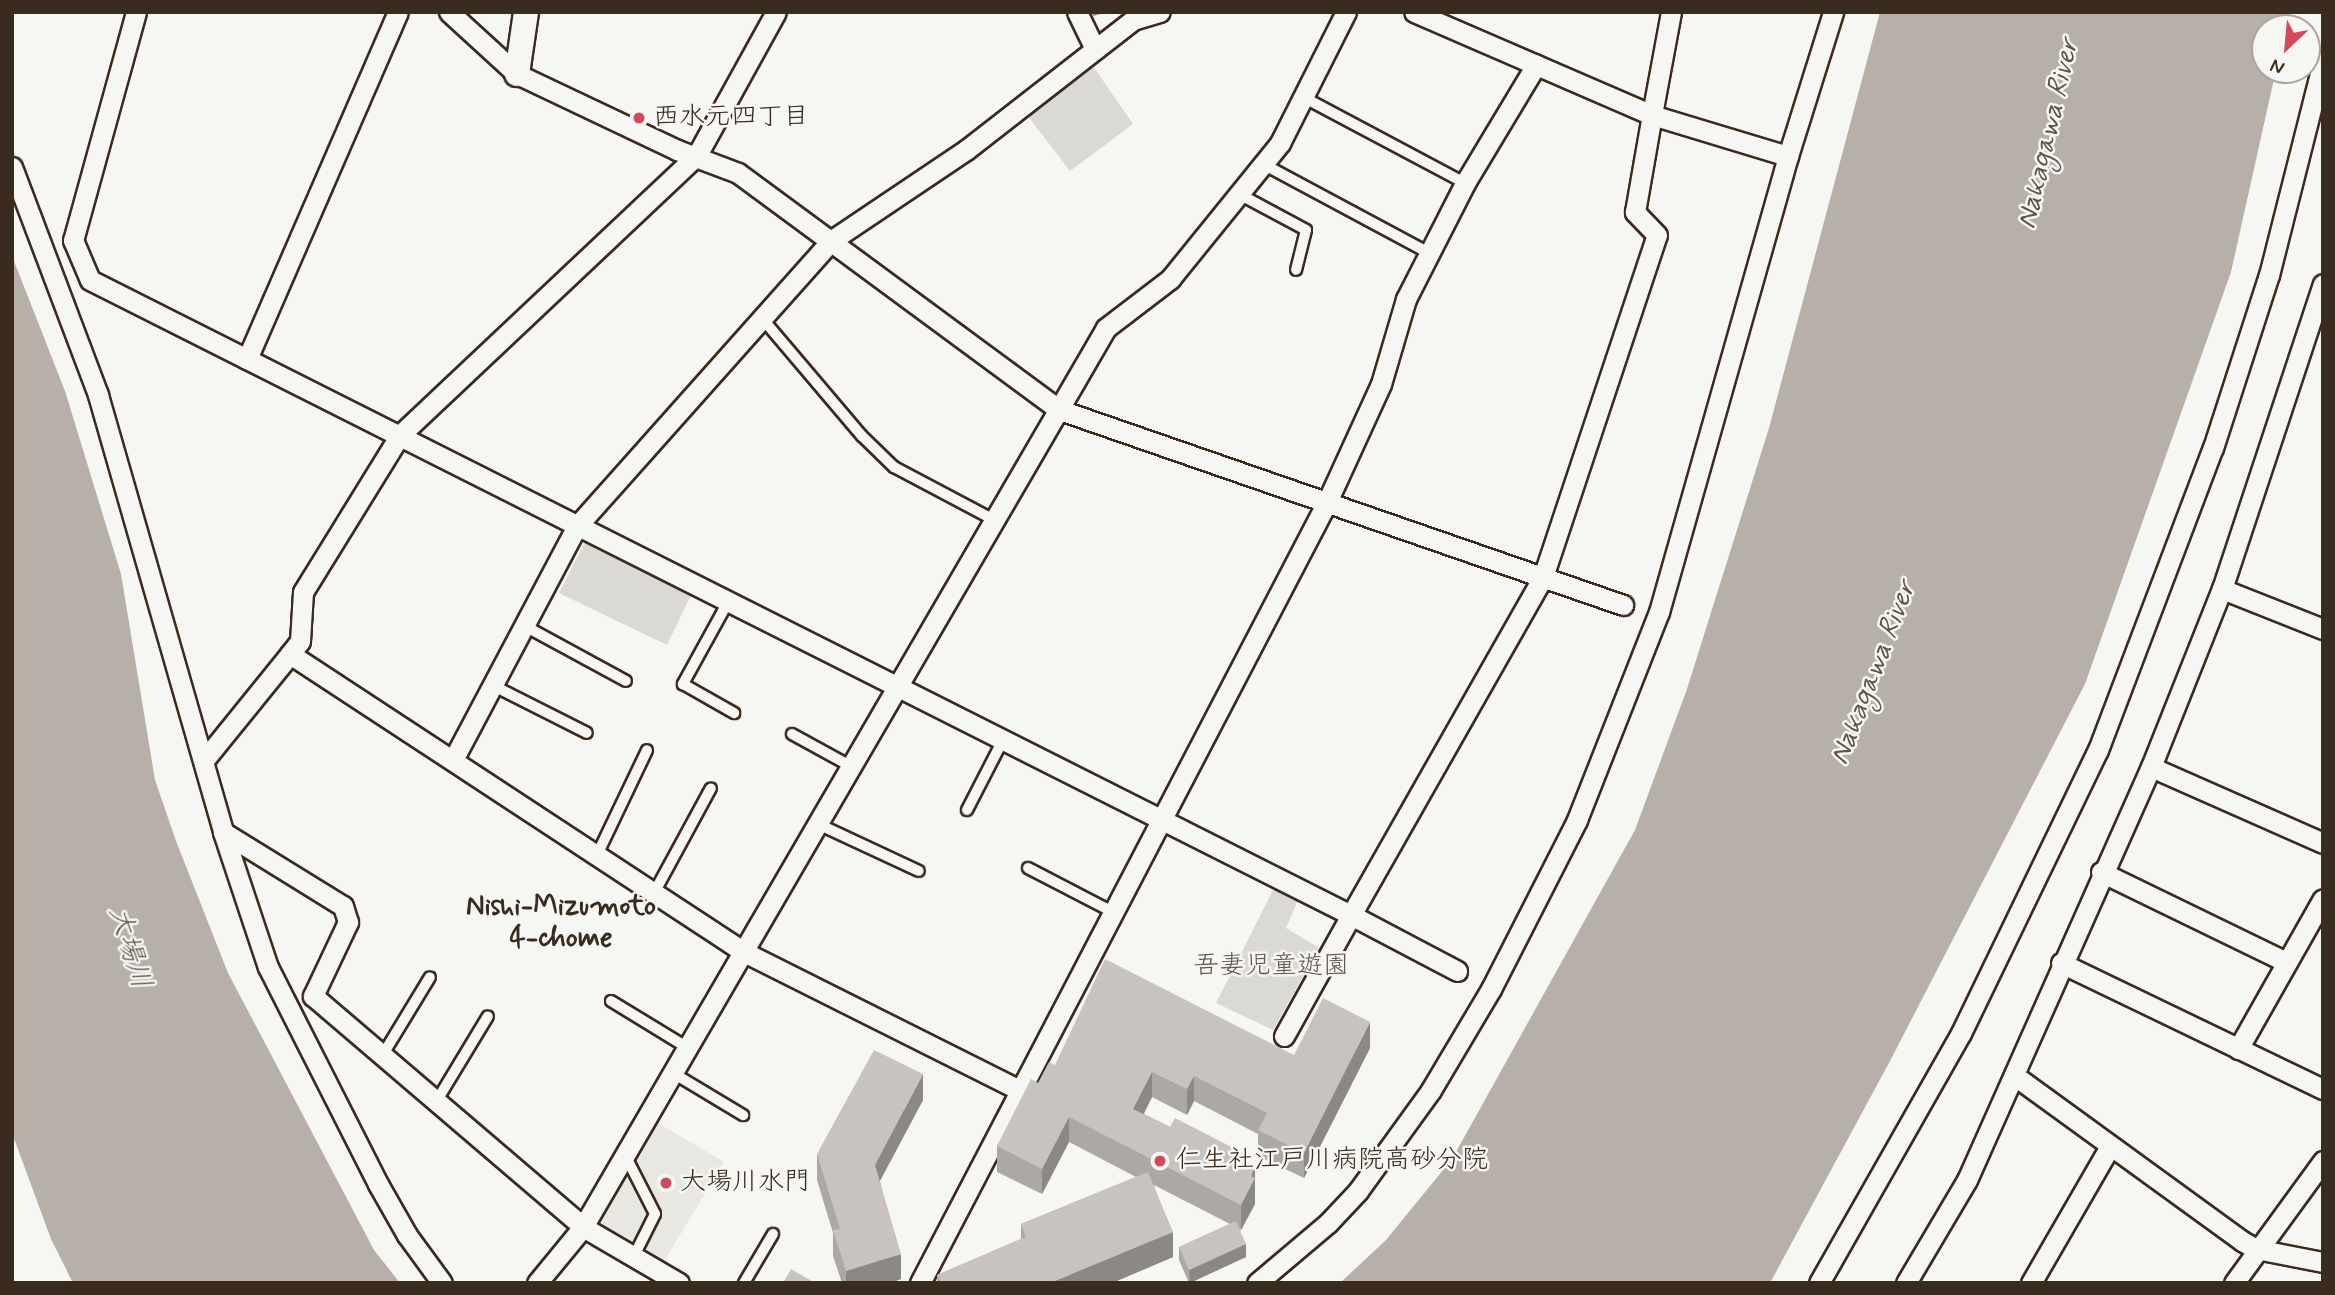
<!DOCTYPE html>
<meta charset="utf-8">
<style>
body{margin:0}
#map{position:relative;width:2335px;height:1295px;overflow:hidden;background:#f6f6f2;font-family:Mynerve,"Klee One",sans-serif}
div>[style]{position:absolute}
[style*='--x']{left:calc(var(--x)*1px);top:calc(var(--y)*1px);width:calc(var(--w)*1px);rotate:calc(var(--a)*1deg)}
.built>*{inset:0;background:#e8e7e2}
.green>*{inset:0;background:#dad9d3}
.water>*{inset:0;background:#b6b0a9}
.roads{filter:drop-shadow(2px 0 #3b2a1e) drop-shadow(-2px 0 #3b2a1e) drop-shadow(0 2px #3b2a1e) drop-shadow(0 -2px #3b2a1e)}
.service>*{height:10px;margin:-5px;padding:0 5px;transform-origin:5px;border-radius:5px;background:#f6f6f2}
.minor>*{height:19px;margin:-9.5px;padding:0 9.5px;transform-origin:9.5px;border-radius:9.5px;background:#f6f6f2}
.tertiary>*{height:24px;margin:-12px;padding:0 12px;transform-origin:12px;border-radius:12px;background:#f6f6f2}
.wall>*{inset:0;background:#aca8a3}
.shaded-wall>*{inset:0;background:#8c8885}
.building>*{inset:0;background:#c8c3be}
.dots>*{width:19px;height:19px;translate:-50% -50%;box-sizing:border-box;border:4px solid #f6f6f2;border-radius:50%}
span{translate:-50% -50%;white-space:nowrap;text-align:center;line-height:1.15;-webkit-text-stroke:5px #f6f6f2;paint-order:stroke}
.poi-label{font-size:26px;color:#3b2a1e}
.left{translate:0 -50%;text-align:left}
.park-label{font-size:26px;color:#63564b}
.water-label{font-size:28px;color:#605248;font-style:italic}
.neighbourhood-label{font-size:28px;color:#3b2a1e;font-weight:700}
.frame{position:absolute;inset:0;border:14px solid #3b2a1e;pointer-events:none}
.north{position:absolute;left:2251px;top:14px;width:70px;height:70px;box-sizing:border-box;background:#f6f6f2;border:2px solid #aba49d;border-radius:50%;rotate:206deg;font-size:19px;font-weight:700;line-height:28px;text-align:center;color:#3b2a1e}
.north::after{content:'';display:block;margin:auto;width:24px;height:32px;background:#d1495b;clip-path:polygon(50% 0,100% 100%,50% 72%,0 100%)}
</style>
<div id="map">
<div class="built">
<i style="clip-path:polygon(658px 1123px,724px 1162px,663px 1263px,598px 1225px)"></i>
</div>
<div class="green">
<i style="clip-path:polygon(1093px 66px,1133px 124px,1070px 171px,1027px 115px)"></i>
<i style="clip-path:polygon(587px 538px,692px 593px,667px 645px,559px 593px)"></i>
<i style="clip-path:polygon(1274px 888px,1298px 900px,1286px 928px,1319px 948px,1273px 1030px,1216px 1003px)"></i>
</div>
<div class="water">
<i style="clip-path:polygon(1880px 12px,2289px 12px,2285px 28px,2265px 28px,2265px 70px,2276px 70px,2231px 272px,2085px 684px,1890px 1061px,1770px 1283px,1340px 1283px,1386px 1240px,1452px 1159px,1635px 830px,1687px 689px,1769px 428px)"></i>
<i style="clip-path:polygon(12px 256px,65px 391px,121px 574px,155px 780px,176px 841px,228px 973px,374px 1250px,400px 1283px,73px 1283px,51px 1239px,12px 1133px)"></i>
</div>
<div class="roads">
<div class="service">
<i style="--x:1303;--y:97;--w:183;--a:28"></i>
<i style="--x:1263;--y:164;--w:191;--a:28.2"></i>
<i style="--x:1239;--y:194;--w:76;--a:28.2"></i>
<i style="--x:1306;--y:230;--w:41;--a:104"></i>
<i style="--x:761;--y:317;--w:156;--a:49.7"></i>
<i style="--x:862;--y:436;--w:45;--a:44.1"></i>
<i style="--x:894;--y:467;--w:115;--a:27.9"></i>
<i style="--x:728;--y:602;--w:94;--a:118.8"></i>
<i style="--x:683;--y:684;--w:59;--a:29.6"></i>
<i style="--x:523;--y:625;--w:117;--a:28.5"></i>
<i style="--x:492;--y:685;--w:106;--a:26.8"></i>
<i style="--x:792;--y:734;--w:68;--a:28.8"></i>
<i style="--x:967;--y:810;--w:76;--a:-62.8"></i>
<i style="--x:818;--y:824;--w:111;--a:25"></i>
<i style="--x:597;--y:855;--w:116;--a:-64.5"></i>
<i style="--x:1028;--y:868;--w:93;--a:27.4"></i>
<i style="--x:654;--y:893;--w:119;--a:-61.5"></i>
<i style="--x:611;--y:1001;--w:90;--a:31.4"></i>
<i style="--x:382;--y:1056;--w:92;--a:-58.7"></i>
<i style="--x:673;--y:1073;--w:82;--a:31"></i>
<i style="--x:436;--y:1102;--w:100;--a:-58.8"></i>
<i style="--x:625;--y:1155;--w:66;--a:63"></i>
<i style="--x:655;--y:1214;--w:47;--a:116.6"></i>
<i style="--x:744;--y:1283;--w:57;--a:-59.4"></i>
</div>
<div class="minor">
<i style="--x:136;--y:12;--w:237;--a:105.4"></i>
<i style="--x:73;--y:240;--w:43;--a:67"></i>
<i style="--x:90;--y:280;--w:1412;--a:26.73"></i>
<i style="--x:1351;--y:915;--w:389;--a:-60.4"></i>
<i style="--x:1543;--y:577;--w:360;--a:-71.6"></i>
<i style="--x:1657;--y:235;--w:32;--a:-134"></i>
<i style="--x:1635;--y:212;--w:98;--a:-80.1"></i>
<i style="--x:1652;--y:115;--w:259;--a:-156.6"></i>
<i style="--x:449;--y:12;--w:92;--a:42.4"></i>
<i style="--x:517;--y:74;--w:177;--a:25.4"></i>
<i style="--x:677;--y:150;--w:65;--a:20.7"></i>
<i style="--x:738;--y:173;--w:400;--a:36.4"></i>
<i style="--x:1060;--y:410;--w:596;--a:19.1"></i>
<i style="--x:1077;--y:12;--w:41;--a:64.1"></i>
<i style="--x:1671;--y:12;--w:105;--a:100.5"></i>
<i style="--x:1652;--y:115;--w:142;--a:16.8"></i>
<i style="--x:12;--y:167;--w:244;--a:69.3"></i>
<i style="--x:98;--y:395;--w:455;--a:74"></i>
<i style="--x:223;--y:832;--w:142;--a:71.6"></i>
<i style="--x:268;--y:967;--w:243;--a:63.1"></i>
<i style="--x:378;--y:1184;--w:59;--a:60.4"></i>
<i style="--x:407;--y:1235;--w:59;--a:53.9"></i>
<i style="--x:247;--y:359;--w:378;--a:-66.5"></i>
<i style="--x:2222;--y:589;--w:109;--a:21.6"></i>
<i style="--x:290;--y:654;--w:16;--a:-52"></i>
<i style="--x:300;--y:641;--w:49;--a:-86.5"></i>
<i style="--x:303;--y:592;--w:185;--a:-58.3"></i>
<i style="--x:400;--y:435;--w:408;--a:-43.3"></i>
<i style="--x:697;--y:155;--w:163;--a:-61.1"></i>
<i style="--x:205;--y:759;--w:135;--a:-51"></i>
<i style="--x:290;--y:654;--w:543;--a:33.28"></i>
<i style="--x:744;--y:952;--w:308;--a:26.6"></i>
<i style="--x:453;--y:760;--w:265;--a:-62.1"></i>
<i style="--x:577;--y:526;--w:383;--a:-48.3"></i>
<i style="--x:832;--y:240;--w:161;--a:-33.9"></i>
<i style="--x:966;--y:150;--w:212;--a:-37.9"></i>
<i style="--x:1133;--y:20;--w:28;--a:-17"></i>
<i style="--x:2151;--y:767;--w:188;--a:23.8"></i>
<i style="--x:223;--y:832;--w:141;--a:31.7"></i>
<i style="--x:343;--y:906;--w:17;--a:73"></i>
<i style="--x:348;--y:922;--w:82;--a:115.3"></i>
<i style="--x:313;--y:996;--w:355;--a:40.5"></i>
<i style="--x:583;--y:1227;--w:111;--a:30.3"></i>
<i style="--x:2101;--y:872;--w:206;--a:25.9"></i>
<i style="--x:2061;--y:963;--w:291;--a:25.7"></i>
<i style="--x:1284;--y:1036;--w:138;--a:-61"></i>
<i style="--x:1351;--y:915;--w:120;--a:27.8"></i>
<i style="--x:2238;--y:1049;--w:172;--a:-60.5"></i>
<i style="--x:2015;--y:1076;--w:281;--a:36"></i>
<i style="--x:2242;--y:1241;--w:16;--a:30"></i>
<i style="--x:2256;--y:1249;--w:68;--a:11"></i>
<i style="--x:537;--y:1283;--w:72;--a:-50.6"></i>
<i style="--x:583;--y:1227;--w:1040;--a:-59.81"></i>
<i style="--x:1106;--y:328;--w:81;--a:-37.4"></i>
<i style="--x:1170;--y:279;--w:175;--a:-51"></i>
<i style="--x:1280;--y:143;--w:147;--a:-63.3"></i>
<i style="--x:920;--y:1283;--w:881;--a:-62.47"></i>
<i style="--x:1327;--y:502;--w:130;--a:-65.4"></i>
<i style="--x:1381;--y:384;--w:89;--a:-73.6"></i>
<i style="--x:1406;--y:299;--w:130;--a:-63"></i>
<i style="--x:1465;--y:183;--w:138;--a:-59"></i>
<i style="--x:1257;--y:1283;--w:93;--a:-40.2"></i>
<i style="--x:1328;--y:1223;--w:44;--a:-46.8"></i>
<i style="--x:1358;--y:1191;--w:125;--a:-54.1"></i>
<i style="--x:1431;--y:1090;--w:117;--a:-59.3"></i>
<i style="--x:1491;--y:989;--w:190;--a:-63"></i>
<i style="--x:1577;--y:820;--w:224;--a:-68.5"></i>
<i style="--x:1659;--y:612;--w:474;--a:-74.2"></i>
<i style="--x:1788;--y:156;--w:151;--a:-72.6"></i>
<i style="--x:1819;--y:1283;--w:288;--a:-60.4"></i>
<i style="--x:1961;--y:1033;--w:314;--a:-64.2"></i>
<i style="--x:2098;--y:750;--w:323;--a:-69.2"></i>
<i style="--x:2213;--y:448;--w:182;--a:-72.1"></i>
<i style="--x:2269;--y:275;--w:221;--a:-75.8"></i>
<i style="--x:1906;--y:1283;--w:120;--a:-59.4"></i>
<i style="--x:1967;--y:1180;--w:452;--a:-66"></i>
<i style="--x:2151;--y:767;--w:192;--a:-68.3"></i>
<i style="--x:2222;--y:589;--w:321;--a:-71.7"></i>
<i style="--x:2031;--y:1283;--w:158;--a:-60"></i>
<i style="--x:2234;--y:1283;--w:151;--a:-53.9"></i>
</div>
<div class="tertiary">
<i style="--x:517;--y:74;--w:63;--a:-81.7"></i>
</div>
</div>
<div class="wall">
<i style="clip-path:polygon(1370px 1048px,1304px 1178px,1258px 1156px,1258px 1134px,1194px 1101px,1187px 1115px,1152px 1097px,1144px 1114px,1170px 1127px,1255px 1191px,1255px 1204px,1241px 1230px,1239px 1229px,1246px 1257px,1189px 1283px,1179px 1260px,1179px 1247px,1230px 1224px,1154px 1185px,1173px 1257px,1112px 1283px,937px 1283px,937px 1275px,1021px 1239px,1021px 1224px,1136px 1177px,1069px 1142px,1042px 1194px,997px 1172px,997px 1146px,1038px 1083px,1055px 1065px,1294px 1055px)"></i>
<i style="clip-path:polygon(923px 1100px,880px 1181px,901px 1279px,890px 1283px,842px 1283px,833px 1256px,833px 1233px,817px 1180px,817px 1154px)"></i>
</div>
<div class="shaded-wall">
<i style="clip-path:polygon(1093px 12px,1107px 12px,1093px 16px)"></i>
<i style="clip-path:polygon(1370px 1022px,1370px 1048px,1304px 1178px,1304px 1153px)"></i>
<i style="clip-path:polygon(1152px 1072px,1152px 1097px,1133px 1134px,1133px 1109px)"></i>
<i style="clip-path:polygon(923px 1074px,923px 1100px,875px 1190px,875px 1165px)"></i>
<i style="clip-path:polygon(1194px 1076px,1194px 1101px,1187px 1115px,1187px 1089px)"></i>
<i style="clip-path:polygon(1069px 1117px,1069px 1142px,1042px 1194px,1042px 1169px)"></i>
<i style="clip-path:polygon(1255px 1166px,1255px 1204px,1241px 1230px,1241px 1205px,1251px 1176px)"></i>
<i style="clip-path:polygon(1173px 1232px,1173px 1257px,1112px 1283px,1050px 1283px)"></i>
<i style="clip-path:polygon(1246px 1244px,1246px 1257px,1190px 1283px,1189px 1270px)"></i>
<i style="clip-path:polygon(901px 1254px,901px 1279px,890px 1283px,846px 1283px,846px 1271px)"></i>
</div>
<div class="building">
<i style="clip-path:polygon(1105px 959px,1294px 1055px,1323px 998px,1370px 1022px,1304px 1153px,1258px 1130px,1267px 1113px,1194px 1076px,1187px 1089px,1152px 1072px,1133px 1109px,1170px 1127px,1175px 1118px,1245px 1154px,1242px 1159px,1255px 1166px,1251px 1176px,1255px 1178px,1241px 1205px,1069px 1117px,1042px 1169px,997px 1146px,1031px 1079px,1038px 1083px,1049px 1062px,1055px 1065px)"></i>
<i style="clip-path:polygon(874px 1050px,923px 1074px,875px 1165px,901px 1254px,846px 1271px,833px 1230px,840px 1229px,817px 1154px)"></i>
<i style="clip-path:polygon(1148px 1172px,1173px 1232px,1050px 1283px,941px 1283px,937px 1275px,1026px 1237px,1021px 1224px)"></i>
<i style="clip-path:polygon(1236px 1221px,1246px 1244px,1189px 1270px,1179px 1247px)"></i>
<i style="clip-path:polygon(791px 1269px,815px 1283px,783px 1283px)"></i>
</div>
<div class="dots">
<i style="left:639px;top:118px;background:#d1495b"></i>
<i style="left:1160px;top:1161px;background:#d1495b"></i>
<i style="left:666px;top:1183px;background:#d1495b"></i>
</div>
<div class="poi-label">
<span class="left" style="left:653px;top:118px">西水元四丁目</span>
<span class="left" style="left:1176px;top:1161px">仁生社江戸川病院高砂分院</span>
<span class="left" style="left:680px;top:1183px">大場川水門</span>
</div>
<div class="park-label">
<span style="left:1271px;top:967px">吾妻児童遊園</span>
</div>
<div class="water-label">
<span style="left:2049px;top:134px;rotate:-77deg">Nakagawa River</span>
<span style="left:1874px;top:673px;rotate:-69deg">Nakagawa River</span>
<span style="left:129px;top:948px;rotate:73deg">大場川</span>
</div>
<div class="neighbourhood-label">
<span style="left:561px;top:923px">Nishi-Mizumoto<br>4-chome</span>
</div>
<div class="frame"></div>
<div class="north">N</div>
</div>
